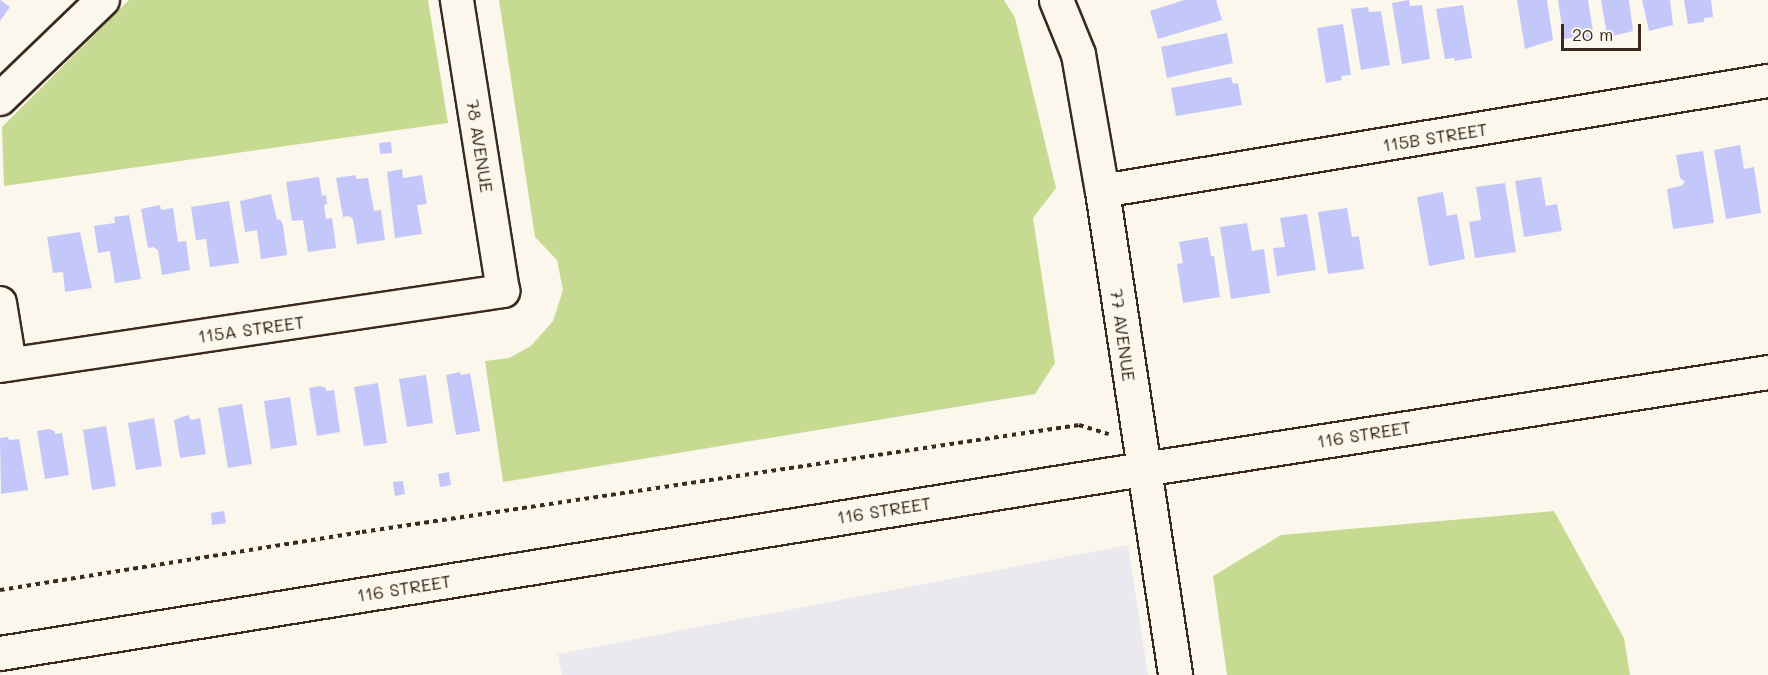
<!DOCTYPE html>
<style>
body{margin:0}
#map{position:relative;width:1768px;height:675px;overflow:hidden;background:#fbf7ec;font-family:Mali,sans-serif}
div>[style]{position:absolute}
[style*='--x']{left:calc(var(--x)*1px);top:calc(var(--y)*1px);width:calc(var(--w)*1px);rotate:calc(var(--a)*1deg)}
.built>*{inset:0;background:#eae9f0}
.green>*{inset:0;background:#c6db91}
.building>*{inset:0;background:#c4c7f9}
.path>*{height:4px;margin-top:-2px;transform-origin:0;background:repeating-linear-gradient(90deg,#3b2a1e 0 4.5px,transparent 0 9px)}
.roads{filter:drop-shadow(2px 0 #3b2a1e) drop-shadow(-2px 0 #3b2a1e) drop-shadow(0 2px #3b2a1e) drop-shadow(0 -2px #3b2a1e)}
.street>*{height:32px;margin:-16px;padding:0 16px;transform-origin:16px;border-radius:16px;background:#fbf7ec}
.secondary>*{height:33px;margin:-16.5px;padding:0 16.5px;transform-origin:16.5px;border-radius:16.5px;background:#fbf7ec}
span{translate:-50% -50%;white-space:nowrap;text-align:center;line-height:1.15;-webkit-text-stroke:5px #fbf7ec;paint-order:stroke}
.street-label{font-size:18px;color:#3b2a1e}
.scale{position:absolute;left:1561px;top:24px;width:80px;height:27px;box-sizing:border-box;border:3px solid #3b2a1e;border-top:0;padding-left:8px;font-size:18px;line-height:21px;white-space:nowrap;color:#3b2a1e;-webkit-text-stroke:4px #fbf7ec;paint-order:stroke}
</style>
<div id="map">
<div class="built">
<i style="clip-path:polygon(1128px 545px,1148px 675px,562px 675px,558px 654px)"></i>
</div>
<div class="green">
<i style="clip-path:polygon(129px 0,428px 0,448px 123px,4px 186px,2px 127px)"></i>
<i style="clip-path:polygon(499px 0,1004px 0,1015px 18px,1056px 188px,1033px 218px,1055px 363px,1035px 394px,503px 482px,485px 361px,509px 358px,531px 346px,553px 321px,563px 290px,557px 260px,535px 237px)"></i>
<i style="clip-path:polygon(1554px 511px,1624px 638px,1630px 675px,1227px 675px,1213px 576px,1281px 535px)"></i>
</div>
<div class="building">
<i style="clip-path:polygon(0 0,10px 7px,0 21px)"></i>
<i style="clip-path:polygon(1184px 0,1216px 0,1222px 20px,1158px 39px,1150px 11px)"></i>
<i style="clip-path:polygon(1409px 0,1410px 6px,1422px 5px,1430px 59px,1402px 64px,1392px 3px)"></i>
<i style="clip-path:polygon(1517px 0,1547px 0,1553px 40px,1525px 49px)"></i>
<i style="clip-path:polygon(1558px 0,1588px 0,1594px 38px,1576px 41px,1576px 37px,1564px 39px)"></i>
<i style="clip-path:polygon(1601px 0,1629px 0,1633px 31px,1609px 37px,1607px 35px)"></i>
<i style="clip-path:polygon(1642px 0,1670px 0,1673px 25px,1649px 31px)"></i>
<i style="clip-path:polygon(1684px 0,1711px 0,1713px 17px,1704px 18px,1704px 22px,1688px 24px)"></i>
<i style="clip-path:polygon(1463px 5px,1472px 58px,1455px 61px,1454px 58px,1445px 59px,1436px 9px)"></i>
<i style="clip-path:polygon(1368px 7px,1369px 12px,1381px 11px,1390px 65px,1361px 70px,1351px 9px)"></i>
<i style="clip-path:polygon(1343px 24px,1351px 75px,1341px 76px,1342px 80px,1326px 83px,1317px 28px)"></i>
<i style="clip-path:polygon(1227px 33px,1233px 63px,1167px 78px,1161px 47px)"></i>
<i style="clip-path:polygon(1231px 77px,1233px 84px,1238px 83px,1242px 105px,1176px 116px,1171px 88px)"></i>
<i style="clip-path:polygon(391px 142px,392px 153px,380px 154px,379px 143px)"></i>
<i style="clip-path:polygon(1740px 145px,1744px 169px,1754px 167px,1761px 213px,1726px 219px,1714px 150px)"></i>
<i style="clip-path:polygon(1703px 151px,1714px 223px,1673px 229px,1667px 189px,1681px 186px,1685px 182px,1680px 178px,1676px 155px)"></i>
<i style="clip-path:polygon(402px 169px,403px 178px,422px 175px,427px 204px,417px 205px,422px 234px,395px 238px,387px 172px)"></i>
<i style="clip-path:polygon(356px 175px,356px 179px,368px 178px,374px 211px,381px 210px,385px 240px,357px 244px,353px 219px,349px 216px,343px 217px,336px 178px)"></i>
<i style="clip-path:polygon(319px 177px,322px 196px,326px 195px,327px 204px,324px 205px,326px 219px,332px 218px,336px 248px,308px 252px,303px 220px,292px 221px,286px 182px)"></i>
<i style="clip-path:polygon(1541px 177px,1546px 206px,1557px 204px,1562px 231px,1524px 237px,1515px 181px)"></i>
<i style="clip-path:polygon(1505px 183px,1516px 252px,1475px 258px,1469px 222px,1481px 220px,1476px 187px)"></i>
<i style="clip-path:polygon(1443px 192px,1447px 216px,1457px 214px,1465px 259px,1429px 266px,1417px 197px)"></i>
<i style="clip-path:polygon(271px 194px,277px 220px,280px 219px,283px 225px,287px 255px,261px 259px,257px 230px,245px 232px,240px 201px)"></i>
<i style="clip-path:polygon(229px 201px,239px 263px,210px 267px,206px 239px,196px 240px,191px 207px)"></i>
<i style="clip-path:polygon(160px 205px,161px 210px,173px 208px,178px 242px,186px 241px,190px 270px,162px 275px,158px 250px,153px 247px,148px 248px,141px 209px)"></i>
<i style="clip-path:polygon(1347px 208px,1352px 237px,1359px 236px,1364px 269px,1328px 274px,1318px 212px)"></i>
<i style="clip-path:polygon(1307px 214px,1316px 270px,1277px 276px,1273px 248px,1285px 247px,1280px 218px)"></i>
<i style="clip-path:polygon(129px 215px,141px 279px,115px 283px,110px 251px,98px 253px,94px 226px,115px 223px,114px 217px)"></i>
<i style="clip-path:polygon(1247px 223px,1252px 251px,1264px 249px,1270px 293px,1231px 299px,1220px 227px)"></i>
<i style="clip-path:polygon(80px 232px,92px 288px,65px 292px,63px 272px,53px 273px,47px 237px)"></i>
<i style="clip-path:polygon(1208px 237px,1211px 256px,1214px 256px,1220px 297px,1183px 303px,1177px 264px,1183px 263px,1179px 242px)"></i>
<i style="clip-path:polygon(460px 372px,461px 375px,470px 373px,480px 431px,456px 435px,446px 375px)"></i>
<i style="clip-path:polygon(426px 375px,433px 423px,407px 427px,399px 379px)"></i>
<i style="clip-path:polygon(378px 383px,387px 443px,364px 446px,354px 387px)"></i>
<i style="clip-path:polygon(320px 386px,326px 388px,326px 391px,334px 390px,340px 432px,317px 436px,309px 388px)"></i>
<i style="clip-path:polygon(290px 397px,297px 445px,271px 449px,264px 401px)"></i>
<i style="clip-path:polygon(242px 404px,252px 464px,228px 468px,218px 408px)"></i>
<i style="clip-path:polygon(188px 415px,191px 420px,200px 418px,206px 454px,180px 458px,174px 420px)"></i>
<i style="clip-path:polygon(154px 418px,162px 466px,136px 470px,128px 423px)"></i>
<i style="clip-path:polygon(106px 426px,116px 486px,92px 490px,83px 430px)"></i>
<i style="clip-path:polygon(49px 429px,55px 431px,55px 434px,62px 433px,69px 475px,45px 479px,37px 431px)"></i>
<i style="clip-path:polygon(8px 437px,9px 440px,19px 439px,28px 490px,1px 494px,0 438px)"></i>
<i style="clip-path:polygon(449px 472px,451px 485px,440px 487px,438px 474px)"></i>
<i style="clip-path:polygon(403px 481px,405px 494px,395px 496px,393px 482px)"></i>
<i style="clip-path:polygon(224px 511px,226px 523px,212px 525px,211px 513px)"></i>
</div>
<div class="path">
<i style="--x:0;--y:590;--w:367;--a:-9.1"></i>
<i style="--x:362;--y:532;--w:725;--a:-8.49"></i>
<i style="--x:1079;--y:425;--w:31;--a:17"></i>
</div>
<div class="roads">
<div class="street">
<i style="--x:0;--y:99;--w:143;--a:-43.9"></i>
<i style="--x:1102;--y:191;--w:675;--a:-9.38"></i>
<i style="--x:0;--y:303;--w:62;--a:80.7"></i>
<i style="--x:0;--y:366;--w:509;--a:-8.48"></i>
<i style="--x:503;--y:291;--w:295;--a:-99"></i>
</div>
<div class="secondary">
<i style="--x:1056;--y:0;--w:58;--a:67.8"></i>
<i style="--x:1078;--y:54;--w:139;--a:80.1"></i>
<i style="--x:1102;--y:191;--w:489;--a:81.4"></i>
<i style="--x:0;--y:653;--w:1158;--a:-9.15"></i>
<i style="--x:1143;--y:469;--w:632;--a:-8.82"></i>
</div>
</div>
<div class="street-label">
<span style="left:1435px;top:137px;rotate:-9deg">115B STREET</span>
<span style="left:480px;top:146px;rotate:81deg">78 AVENUE</span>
<span style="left:251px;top:329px;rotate:-8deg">115A STREET</span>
<span style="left:1123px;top:335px;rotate:82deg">77 AVENUE</span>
<span style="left:1364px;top:434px;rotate:-9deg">116 STREET</span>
<span style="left:884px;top:510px;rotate:-9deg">116 STREET</span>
<span style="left:404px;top:588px;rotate:-9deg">116 STREET</span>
</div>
<div class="scale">20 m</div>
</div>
